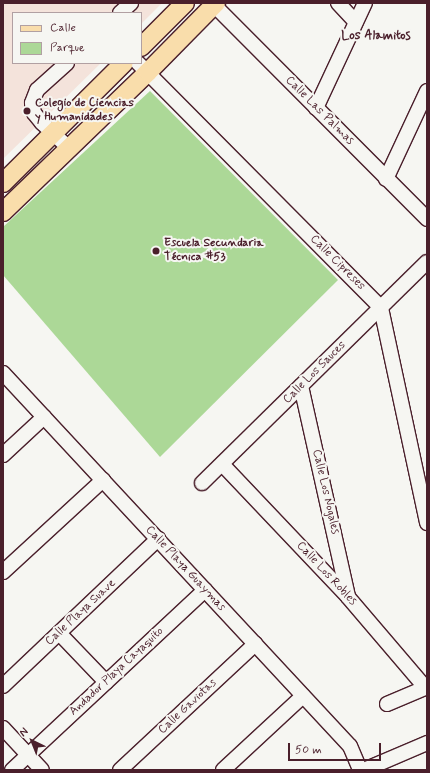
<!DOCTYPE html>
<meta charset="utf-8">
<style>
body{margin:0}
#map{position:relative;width:430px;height:773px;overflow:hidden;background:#f6f6f2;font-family:Mynerve,sans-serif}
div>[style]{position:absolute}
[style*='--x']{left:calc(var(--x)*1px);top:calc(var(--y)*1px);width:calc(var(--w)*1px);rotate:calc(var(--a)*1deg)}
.built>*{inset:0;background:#f4e3db}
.green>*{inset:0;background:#acd897}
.roads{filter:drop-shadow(1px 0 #4a1f2b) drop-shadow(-1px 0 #4a1f2b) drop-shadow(0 1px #4a1f2b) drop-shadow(0 -1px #4a1f2b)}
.minor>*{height:14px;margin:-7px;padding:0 7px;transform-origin:7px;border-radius:7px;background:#f6f6f2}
.major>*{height:18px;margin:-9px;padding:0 9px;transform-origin:9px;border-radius:9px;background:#f9ddab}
.dots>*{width:11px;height:11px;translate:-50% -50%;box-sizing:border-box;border:2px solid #f6f6f2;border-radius:50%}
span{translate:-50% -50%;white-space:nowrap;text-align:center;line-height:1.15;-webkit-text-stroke:4px #f6f6f2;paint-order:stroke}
.poi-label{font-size:12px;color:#4a1f2b;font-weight:700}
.left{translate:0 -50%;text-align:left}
.street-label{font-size:12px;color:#4a1f2b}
.neighbourhood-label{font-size:13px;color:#4a1f2b;font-weight:700}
.frame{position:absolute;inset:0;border:4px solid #4a1f2b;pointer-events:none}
.legend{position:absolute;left:12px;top:12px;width:130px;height:52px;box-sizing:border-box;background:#f6f6f2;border:1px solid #b1a0a2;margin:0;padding:5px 7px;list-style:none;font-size:12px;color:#4a1f2b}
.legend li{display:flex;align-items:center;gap:8px;height:20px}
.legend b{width:20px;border:1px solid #b1a0a2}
.north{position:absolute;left:12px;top:721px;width:40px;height:40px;-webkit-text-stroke:3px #f6f6f2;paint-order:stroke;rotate:317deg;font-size:11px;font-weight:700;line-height:16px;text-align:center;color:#4a1f2b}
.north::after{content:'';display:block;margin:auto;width:14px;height:18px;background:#4a1f2b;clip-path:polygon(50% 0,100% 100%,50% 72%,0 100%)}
.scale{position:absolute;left:288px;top:743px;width:93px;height:18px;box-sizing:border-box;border:2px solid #4a1f2b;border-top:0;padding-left:5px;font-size:12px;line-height:14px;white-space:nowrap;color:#4a1f2b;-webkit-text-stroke:3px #f6f6f2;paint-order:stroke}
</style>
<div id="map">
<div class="built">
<i style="clip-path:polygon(3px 3px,162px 3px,141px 24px,141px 13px,13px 13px,13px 63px,101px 63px,3px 159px)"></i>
</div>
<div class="green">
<i style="clip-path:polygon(150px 91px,338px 280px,160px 457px,3px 275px,3px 227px)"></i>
</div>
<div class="roads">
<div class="minor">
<i style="--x:212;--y:3;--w:305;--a:45.1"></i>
<i style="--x:338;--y:3;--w:26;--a:47"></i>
<i style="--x:120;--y:13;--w:15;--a:-42"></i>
<i style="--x:67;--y:63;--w:40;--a:138"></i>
<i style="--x:37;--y:90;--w:14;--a:111"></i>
<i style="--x:32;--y:103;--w:10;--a:79"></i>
<i style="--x:34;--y:113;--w:13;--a:51"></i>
<i style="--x:42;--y:123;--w:37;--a:43"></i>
<i style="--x:138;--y:63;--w:345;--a:45.2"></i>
<i style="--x:381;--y:308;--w:220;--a:77.9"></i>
<i style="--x:316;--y:108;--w:116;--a:-65"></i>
<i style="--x:386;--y:179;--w:97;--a:-65"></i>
<i style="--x:3;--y:373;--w:509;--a:47.07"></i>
<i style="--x:350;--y:746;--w:26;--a:67"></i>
<i style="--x:301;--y:386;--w:216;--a:77.4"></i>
<i style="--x:3;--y:455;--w:56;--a:-42.8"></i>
<i style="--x:222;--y:464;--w:183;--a:46.5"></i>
<i style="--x:348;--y:597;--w:118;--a:49.5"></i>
<i style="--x:202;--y:483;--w:315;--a:-44.5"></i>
<i style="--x:3;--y:572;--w:136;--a:-42.6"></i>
<i style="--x:59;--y:633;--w:68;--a:46.2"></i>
<i style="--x:3;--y:686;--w:214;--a:-43.5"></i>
<i style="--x:387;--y:704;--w:43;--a:-23"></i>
<i style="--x:3;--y:728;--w:57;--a:47.1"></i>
<i style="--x:12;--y:770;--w:264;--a:-43"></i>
<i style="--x:120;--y:770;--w:185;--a:-43"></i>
<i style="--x:223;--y:770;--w:109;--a:-42.8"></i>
<i style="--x:364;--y:770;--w:69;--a:-23.2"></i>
</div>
<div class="major">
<i style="--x:141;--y:47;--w:62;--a:-45"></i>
<i style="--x:3;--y:183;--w:170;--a:-44.8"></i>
<i style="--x:3;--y:212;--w:202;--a:-44"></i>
<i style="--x:148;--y:72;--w:97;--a:-45.4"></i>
</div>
</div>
<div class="dots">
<i style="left:27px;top:111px;background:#4a1f2b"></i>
<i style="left:156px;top:251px;background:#4a1f2b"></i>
</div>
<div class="poi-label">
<span class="left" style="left:35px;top:111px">Colegio de Ciencias<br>y Humanidades</span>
<span class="left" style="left:164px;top:251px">Escuela Secundaria<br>Técnica #53</span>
</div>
<div class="street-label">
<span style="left:319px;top:111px;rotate:45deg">Calle Las Palmas</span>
<span style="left:337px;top:263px;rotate:45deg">Calle Cipreses</span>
<span style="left:315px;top:373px;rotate:-45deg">Calle Los Sauces</span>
<span style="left:325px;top:492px;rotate:77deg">Calle Los Nogales</span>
<span style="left:185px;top:569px;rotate:47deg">Calle Playa Guaymas</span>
<span style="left:326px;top:574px;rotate:47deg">Calle Los Robles</span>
<span style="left:81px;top:613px;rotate:-43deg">Calle Playa Suave</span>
<span style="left:117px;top:672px;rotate:-43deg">Andador Playa Cayaquito</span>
<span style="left:188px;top:707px;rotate:-43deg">Calle Gaviotas</span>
</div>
<div class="neighbourhood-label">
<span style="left:376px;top:36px">Los Alamitos</span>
</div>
<div class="frame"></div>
<ul class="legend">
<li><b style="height:5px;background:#f9ddab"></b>Calle</li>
<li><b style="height:11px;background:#acd897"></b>Parque</li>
</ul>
<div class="north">N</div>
<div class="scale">50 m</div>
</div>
